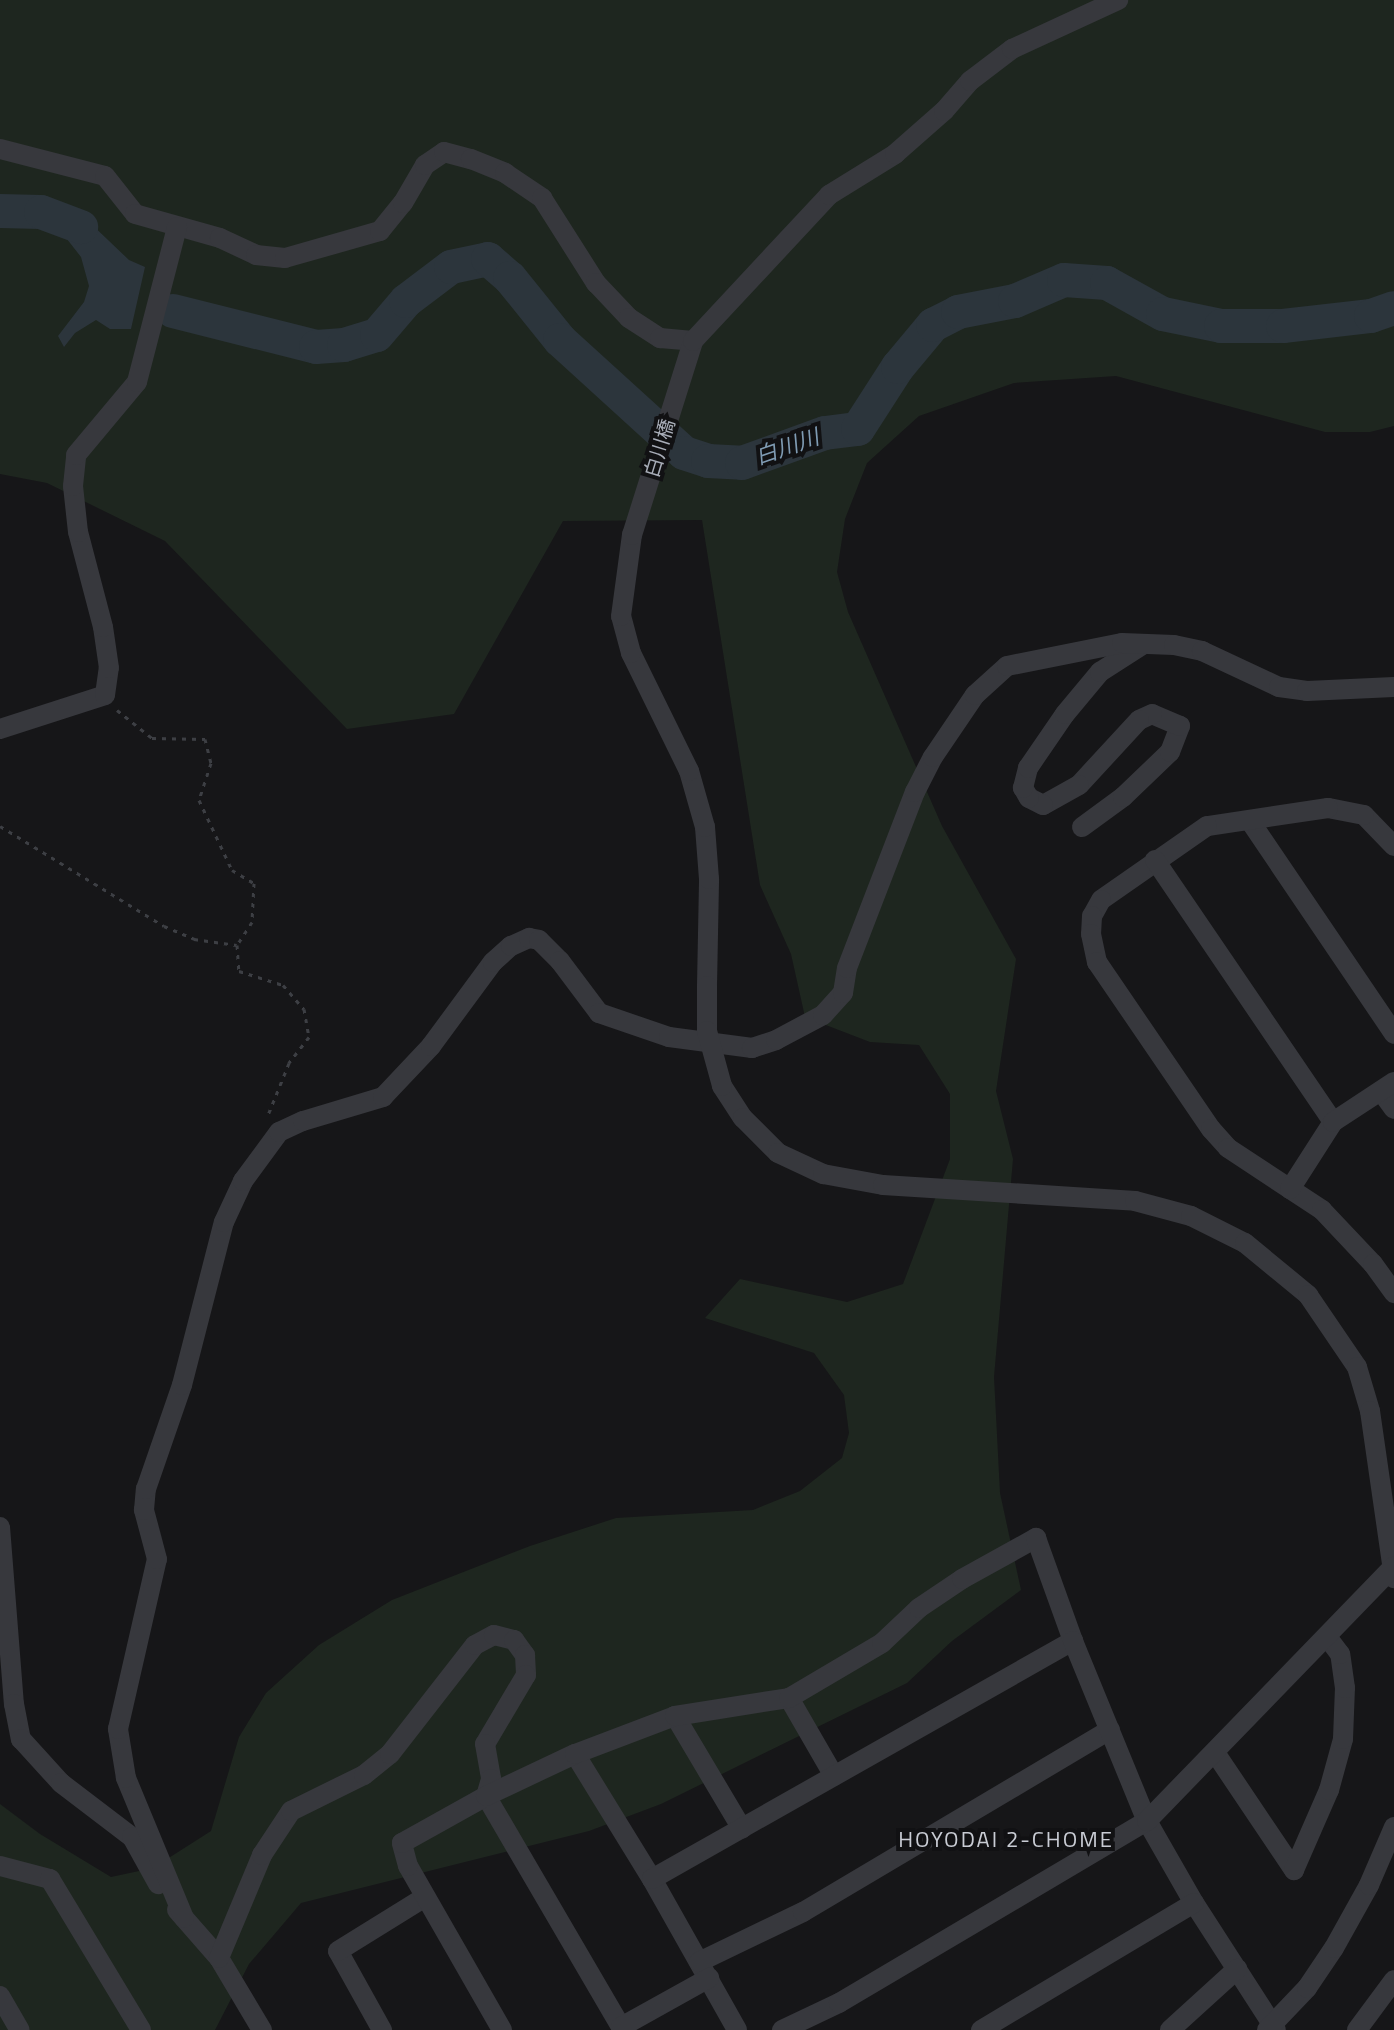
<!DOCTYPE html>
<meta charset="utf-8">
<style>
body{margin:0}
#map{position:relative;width:1394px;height:2030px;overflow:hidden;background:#161618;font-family:"Titillium Web","Noto Sans JP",sans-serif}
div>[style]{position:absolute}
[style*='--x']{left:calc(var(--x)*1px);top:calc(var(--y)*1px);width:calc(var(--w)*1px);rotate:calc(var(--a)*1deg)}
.green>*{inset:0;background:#1e261f}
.water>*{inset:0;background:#2c353c}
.river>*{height:34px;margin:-17px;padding:0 17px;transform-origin:17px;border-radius:17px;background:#2c353c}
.path>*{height:3px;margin-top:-1.5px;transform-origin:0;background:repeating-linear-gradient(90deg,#3d3f44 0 4px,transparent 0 10px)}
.minor>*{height:20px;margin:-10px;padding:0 10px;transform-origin:10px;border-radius:10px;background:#37383d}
.minor-bridge>*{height:20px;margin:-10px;padding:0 10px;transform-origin:10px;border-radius:10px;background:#37383d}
span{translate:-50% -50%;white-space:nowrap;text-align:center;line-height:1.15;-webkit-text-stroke:8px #111113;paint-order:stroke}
.street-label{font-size:20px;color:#a8adb8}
.water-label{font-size:22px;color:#7f9bb3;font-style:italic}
.neighbourhood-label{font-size:22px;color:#c9ccd4;letter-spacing:2px}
</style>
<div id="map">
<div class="green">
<i style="clip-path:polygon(0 0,1394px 0,1394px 426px,1370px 432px,1325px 432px,1116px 376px,1014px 383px,919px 416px,867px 463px,845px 519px,837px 572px,848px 612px,942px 826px,1016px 959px,996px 1091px,1013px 1159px,994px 1377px,1000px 1493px,1021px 1590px,952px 1641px,907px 1683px,661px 1804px,589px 1831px,301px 1903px,249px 1964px,215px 2030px,0 2030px,0 1804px,40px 1834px,111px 1877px,153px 1868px,211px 1831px,239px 1737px,266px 1693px,319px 1645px,392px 1600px,530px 1546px,616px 1518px,753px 1510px,800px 1491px,842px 1458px,849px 1433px,844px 1395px,814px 1353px,705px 1318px,740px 1279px,847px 1302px,903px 1284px,950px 1159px,950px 1094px,919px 1045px,870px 1042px,805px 1017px,791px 954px,760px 885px,702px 520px,563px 521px,454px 714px,347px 729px,165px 541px,47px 483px,0 474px)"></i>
</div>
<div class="water">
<i style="clip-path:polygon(44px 203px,66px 208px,86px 219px,129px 260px,145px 267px,131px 329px,110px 329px,96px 320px,75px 333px,64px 347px,58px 336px,84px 302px,89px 286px,81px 257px,63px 234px,36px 219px)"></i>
</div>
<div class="river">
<i style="--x:0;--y:211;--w:41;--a:1.4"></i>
<i style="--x:41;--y:212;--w:43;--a:20.6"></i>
<i style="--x:173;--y:311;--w:147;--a:14.1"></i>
<i style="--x:316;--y:347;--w:28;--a:-4"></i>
<i style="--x:344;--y:345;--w:34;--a:-17"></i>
<i style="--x:377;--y:335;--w:45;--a:-49.5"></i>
<i style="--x:406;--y:301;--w:56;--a:-37.1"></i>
<i style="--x:451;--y:267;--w:38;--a:-12"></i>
<i style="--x:488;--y:259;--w:29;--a:41"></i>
<i style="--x:510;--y:278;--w:80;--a:51.1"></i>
<i style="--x:560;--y:340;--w:168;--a:42.3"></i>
<i style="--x:684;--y:453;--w:25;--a:18"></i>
<i style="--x:708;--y:461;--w:34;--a:3"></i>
<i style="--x:742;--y:463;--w:88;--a:-19.9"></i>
<i style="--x:825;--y:433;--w:33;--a:-7"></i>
<i style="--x:858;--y:429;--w:74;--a:-57.2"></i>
<i style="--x:898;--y:367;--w:55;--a:-50.2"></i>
<i style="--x:933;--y:325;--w:28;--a:-27"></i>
<i style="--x:958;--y:312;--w:58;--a:-10.9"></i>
<i style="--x:1015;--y:301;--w:53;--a:-23.2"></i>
<i style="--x:1064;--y:280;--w:43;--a:4"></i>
<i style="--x:1107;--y:283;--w:64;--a:29"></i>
<i style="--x:1163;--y:314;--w:59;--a:11.7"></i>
<i style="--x:1221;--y:326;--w:62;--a:0"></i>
<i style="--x:1283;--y:326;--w:89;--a:-6.5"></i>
<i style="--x:1371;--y:316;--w:24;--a:-19"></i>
</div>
<div class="path">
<i style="--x:117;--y:710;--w:45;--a:38.7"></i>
<i style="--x:152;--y:738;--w:53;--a:1.1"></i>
<i style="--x:205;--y:739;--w:25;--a:76"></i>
<i style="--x:211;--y:763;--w:39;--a:108"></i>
<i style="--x:199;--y:800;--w:77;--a:64.8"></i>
<i style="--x:232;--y:870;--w:26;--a:31"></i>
<i style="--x:254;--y:883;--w:39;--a:93"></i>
<i style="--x:252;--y:922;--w:27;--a:123"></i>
<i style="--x:237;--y:945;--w:26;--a:86"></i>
<i style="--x:239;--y:971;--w:46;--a:17.7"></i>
<i style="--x:283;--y:985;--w:32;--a:49"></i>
<i style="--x:304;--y:1009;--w:28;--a:80"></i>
<i style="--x:309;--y:1037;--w:33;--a:128"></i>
<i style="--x:289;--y:1063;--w:56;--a:112"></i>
<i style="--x:0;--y:826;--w:192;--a:31.4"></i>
<i style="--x:164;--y:926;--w:33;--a:23"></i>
<i style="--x:194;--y:939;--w:43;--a:7.9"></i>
</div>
<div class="minor">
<i style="--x:0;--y:149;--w:108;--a:14.4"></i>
<i style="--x:105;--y:176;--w:48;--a:51.7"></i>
<i style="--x:135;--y:214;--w:88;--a:15.8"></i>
<i style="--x:220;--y:238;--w:40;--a:25"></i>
<i style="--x:256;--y:255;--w:29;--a:6"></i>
<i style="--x:285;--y:258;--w:99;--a:-15.9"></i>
<i style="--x:380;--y:231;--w:36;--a:-51"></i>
<i style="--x:403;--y:203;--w:44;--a:-59.9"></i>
<i style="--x:425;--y:165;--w:23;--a:-34"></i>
<i style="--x:444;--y:152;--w:28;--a:15"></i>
<i style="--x:471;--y:159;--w:37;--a:22"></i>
<i style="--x:505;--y:173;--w:45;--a:34"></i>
<i style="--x:542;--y:198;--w:101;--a:57.6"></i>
<i style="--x:596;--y:283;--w:48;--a:46.7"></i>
<i style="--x:629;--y:318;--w:37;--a:33"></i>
<i style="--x:660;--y:338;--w:33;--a:5"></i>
<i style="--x:0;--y:729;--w:110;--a:-17.9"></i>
<i style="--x:105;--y:695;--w:27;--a:-82"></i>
<i style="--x:109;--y:668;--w:41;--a:-98.3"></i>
<i style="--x:103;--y:627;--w:98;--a:-104.7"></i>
<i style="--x:78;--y:532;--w:46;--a:-96.2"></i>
<i style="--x:73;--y:486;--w:31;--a:-84"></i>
<i style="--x:76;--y:455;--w:95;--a:-50.1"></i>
<i style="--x:137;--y:382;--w:160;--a:-75.5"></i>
<i style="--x:1250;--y:821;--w:257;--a:55.9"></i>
<i style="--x:1082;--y:827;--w:51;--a:-36.2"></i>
<i style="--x:1123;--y:797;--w:65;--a:-43.8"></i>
<i style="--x:1170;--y:752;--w:28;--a:-69"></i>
<i style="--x:1180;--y:726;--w:30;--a:-157"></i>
<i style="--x:1152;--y:714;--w:14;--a:155"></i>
<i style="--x:1139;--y:720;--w:88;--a:132.7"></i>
<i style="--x:1079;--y:785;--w:41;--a:150.9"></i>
<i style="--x:1043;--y:805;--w:16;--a:-153"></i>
<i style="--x:1029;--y:798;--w:12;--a:-121"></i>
<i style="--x:1023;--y:788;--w:21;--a:-76"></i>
<i style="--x:1028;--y:768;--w:65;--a:-55.6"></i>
<i style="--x:1065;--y:714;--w:55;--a:-50.2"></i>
<i style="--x:1100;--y:672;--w:50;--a:-32.7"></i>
<i style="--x:1394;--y:846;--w:43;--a:-134.1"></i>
<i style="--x:1364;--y:815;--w:37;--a:-169"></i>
<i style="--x:1328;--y:808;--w:122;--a:171.5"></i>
<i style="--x:1207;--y:826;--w:129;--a:145.1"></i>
<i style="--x:1101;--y:900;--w:18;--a:119"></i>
<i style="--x:1092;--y:916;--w:18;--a:93"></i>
<i style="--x:1091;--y:934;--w:29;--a:78"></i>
<i style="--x:1097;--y:962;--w:202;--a:55.7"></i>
<i style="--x:1211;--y:1129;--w:25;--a:48"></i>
<i style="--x:1228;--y:1148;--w:113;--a:33.4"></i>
<i style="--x:1322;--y:1210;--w:74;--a:46.6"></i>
<i style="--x:1373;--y:1264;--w:36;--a:54"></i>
<i style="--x:1155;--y:860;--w:317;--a:55.8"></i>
<i style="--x:707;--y:986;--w:107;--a:-88.9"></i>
<i style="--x:709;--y:879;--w:52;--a:-94.4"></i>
<i style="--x:705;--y:827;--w:58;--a:-105.9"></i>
<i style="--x:689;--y:771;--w:131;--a:-116.2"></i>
<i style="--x:631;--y:653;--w:38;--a:-105"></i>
<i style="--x:621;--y:616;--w:82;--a:-82.3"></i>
<i style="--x:632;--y:535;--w:203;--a:-72.5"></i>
<i style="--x:693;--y:341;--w:200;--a:-47"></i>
<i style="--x:829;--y:195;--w:78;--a:-31.8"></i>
<i style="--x:895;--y:154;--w:65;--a:-41.3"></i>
<i style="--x:944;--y:111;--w:40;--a:-49"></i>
<i style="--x:970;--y:81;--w:53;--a:-37.3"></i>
<i style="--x:1012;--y:49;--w:117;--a:-24.8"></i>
<i style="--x:722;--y:1086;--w:38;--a:57"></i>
<i style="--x:743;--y:1118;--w:49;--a:45"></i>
<i style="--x:778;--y:1153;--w:50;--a:25"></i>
<i style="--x:823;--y:1174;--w:61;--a:10.4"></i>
<i style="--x:883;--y:1185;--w:253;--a:3.6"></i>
<i style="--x:1135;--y:1201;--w:58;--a:15"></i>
<i style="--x:1191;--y:1216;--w:60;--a:26.6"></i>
<i style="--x:1245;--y:1243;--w:82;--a:39.5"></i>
<i style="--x:1308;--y:1295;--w:87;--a:55.8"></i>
<i style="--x:1357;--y:1367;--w:46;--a:73.5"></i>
<i style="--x:1370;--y:1411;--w:169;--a:81.8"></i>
<i style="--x:1381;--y:1091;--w:22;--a:54"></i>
<i style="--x:1290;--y:1189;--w:80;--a:-57.3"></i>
<i style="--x:1333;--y:1122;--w:73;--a:-33.3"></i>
<i style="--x:0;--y:1527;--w:178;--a:85.5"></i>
<i style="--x:14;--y:1704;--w:36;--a:79"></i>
<i style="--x:21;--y:1739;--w:59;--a:47.7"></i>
<i style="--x:61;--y:1783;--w:89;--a:37.3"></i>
<i style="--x:132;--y:1837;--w:54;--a:61"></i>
<i style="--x:789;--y:1698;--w:90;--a:60"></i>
<i style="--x:675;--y:1716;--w:131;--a:59.3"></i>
<i style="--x:575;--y:1754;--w:147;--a:58.4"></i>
<i style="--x:652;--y:1879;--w:173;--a:60.6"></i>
<i style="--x:1216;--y:1754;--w:140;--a:56.1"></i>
<i style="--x:1294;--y:1870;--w:87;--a:-66.4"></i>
<i style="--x:1329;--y:1790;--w:53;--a:-74.6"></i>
<i style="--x:1343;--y:1739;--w:51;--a:-87.8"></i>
<i style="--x:1345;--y:1688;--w:34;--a:-98"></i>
<i style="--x:1340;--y:1654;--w:21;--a:-127"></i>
<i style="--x:0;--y:1866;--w:52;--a:14.6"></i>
<i style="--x:50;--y:1879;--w:176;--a:58.9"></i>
<i style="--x:652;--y:1879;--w:484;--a:-29.5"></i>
<i style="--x:177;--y:1910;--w:64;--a:48.8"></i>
<i style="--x:219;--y:1958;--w:84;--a:59.2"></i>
<i style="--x:184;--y:1918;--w:152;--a:-112.5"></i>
<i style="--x:126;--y:1778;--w:50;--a:-99.3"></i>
<i style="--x:118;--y:1729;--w:174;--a:-77.1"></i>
<i style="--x:157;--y:1559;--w:51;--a:-104.9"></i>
<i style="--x:144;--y:1510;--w:21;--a:-85"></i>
<i style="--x:146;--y:1489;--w:110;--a:-70.9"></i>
<i style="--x:182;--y:1385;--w:168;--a:-75.6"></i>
<i style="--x:224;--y:1222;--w:45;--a:-65.1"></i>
<i style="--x:243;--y:1181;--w:61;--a:-53.7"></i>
<i style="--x:279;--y:1132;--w:26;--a:-25"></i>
<i style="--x:303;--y:1121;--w:84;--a:-16.7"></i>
<i style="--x:383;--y:1097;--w:70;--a:-46.7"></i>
<i style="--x:431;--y:1046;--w:104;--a:-53.6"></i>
<i style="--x:493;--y:962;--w:24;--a:-42"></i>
<i style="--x:511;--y:946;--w:20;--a:-24"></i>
<i style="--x:529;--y:938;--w:10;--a:11"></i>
<i style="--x:539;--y:940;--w:30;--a:45"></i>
<i style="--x:560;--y:961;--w:65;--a:53.1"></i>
<i style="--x:599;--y:1013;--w:74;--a:18.9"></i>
<i style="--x:669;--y:1037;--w:84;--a:7.5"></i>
<i style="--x:752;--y:1048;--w:25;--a:-18"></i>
<i style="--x:776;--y:1040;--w:53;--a:-28"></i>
<i style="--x:823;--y:1015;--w:30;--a:-48"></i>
<i style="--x:843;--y:993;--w:25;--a:-81"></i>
<i style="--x:847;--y:968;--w:189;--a:-68.9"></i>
<i style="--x:915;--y:792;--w:39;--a:-63"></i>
<i style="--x:933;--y:757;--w:75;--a:-55.9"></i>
<i style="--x:975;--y:695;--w:43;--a:-42.2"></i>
<i style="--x:1007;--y:666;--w:117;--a:-11.3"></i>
<i style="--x:1122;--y:643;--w:52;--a:2.2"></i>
<i style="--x:1174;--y:645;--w:29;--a:12"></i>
<i style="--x:1202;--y:651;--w:85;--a:25.1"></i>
<i style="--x:1279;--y:687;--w:28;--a:8"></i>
<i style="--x:1307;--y:691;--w:87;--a:-2.6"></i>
<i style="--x:219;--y:1958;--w:112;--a:-67.3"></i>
<i style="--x:262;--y:1855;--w:53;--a:-56.6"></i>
<i style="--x:291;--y:1811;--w:81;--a:-26.3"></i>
<i style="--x:364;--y:1775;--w:33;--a:-39"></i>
<i style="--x:390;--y:1754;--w:138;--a:-52.1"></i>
<i style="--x:475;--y:1645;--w:21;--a:-28"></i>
<i style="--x:494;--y:1635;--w:21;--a:14"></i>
<i style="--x:514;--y:1640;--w:19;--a:54"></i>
<i style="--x:525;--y:1655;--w:20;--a:87"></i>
<i style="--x:526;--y:1675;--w:80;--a:120.7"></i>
<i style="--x:485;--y:1744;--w:36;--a:80"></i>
<i style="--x:491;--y:1779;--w:18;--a:106"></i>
<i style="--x:486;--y:1796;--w:271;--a:59.7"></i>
<i style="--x:699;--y:1962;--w:115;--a:-25.7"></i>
<i style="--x:803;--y:1912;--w:357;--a:-30.7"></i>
<i style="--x:0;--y:1996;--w:39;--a:60"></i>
<i style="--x:621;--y:2027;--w:101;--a:-29.1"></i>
<i style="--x:382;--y:2030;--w:90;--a:-119.1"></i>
<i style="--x:338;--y:1951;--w:102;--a:-31.8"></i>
<i style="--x:502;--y:2030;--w:189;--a:-119.8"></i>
<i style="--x:408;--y:1866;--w:24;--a:-105"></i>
<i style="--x:402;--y:1843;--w:96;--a:-29.2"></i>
<i style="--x:486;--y:1796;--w:98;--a:-25.3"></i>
<i style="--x:575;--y:1754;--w:107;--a:-20.8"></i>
<i style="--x:675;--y:1716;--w:115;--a:-9"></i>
<i style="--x:789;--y:1698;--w:108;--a:-30.6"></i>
<i style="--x:882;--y:1643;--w:51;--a:-43.4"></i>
<i style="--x:919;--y:1608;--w:52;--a:-34"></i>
<i style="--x:962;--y:1579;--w:85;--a:-29"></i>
<i style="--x:1036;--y:1538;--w:109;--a:70.2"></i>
<i style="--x:1073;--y:1641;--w:195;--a:67.7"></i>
<i style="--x:1147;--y:1821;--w:95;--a:60.2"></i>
<i style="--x:1194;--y:1903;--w:151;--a:57.2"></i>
<i style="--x:782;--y:2030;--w:63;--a:-25.3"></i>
<i style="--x:839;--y:2003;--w:358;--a:-30.6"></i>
<i style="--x:1147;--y:1821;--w:354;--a:-45.9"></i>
<i style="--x:981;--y:2030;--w:248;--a:-30.8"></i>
<i style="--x:1170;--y:2030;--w:91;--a:-42.3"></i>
<i style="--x:1267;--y:2030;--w:58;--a:-46.4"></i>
<i style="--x:1307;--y:1988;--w:48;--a:-56"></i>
<i style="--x:1334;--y:1948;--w:72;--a:-60.9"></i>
<i style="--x:1369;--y:1885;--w:63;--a:-66.7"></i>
<i style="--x:1357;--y:2030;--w:62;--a:-53.5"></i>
</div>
<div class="minor-bridge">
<i style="--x:707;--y:986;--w:45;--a:90"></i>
<i style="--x:707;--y:1031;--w:57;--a:74.7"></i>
</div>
<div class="street-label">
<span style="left:659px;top:448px;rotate:-73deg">白川橋</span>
</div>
<div class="water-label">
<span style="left:787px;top:447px;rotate:-19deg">白川川</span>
</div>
<div class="neighbourhood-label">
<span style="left:1006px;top:1840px">HOYODAI 2-CHOME</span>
</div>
</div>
